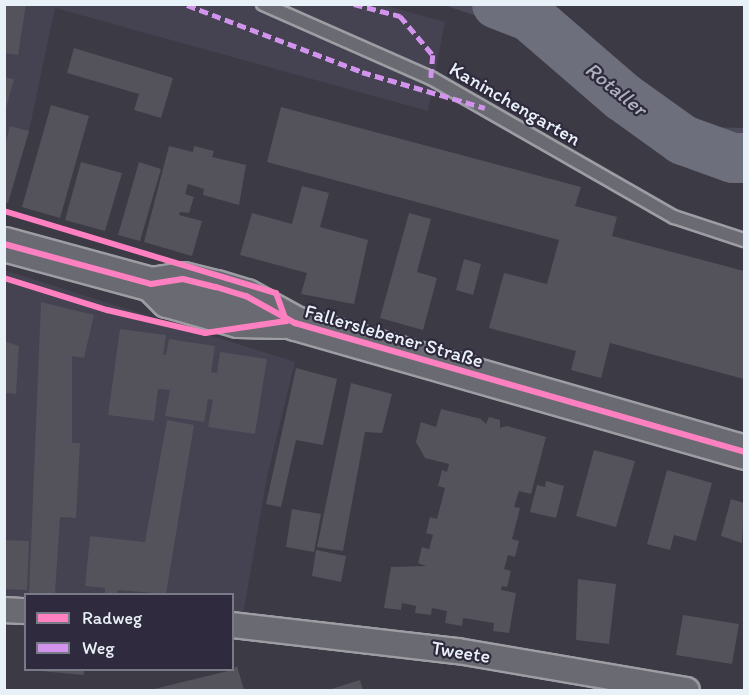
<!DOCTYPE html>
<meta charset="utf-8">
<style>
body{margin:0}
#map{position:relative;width:749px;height:695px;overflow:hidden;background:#3c3a44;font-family:Itim,sans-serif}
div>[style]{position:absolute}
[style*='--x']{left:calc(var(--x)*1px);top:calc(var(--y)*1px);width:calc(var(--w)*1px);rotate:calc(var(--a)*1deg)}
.built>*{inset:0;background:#454252}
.green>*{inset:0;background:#4d4b5b}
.river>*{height:50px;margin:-25px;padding:0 25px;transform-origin:25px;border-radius:25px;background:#6e6f7c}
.building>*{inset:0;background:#54525a}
.roads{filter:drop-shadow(2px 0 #9d9ea4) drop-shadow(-2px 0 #9d9ea4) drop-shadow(0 2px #9d9ea4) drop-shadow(0 -2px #9d9ea4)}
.lane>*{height:12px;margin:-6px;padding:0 6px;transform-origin:6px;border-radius:6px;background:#6a6b72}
.street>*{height:24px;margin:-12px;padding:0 12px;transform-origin:12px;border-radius:12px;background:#6a6b72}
.secondary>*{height:33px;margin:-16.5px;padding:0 16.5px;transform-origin:16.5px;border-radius:16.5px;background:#6a6b72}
.quiet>*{height:4.5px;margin-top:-2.25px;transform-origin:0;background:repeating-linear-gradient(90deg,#d193ec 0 9px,transparent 0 13.5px)}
.cycleway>*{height:6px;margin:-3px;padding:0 3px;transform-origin:3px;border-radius:3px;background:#ff80c0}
span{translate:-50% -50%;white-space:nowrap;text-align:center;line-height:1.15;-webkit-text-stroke:4.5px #2f2a3d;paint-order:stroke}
.street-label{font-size:20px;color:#e8f1f8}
.water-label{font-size:21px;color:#aeb2bd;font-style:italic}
.frame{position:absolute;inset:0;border:6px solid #e8f1f8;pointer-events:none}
.legend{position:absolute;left:24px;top:593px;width:210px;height:78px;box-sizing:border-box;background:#2f2a3d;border:2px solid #797a88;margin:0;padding:8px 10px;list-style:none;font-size:18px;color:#e8f1f8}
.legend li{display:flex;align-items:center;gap:12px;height:30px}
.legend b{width:30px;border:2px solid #797a88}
</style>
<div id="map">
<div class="built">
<i style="clip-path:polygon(380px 4px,445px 22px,428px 111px,55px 8px,29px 131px,5px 208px,5px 5px)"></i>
<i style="clip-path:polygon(4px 270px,295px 362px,267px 477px,243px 615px,233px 615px,232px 594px,26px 594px,25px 602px,5px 600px)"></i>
</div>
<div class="green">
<i style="clip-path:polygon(444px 5px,532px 5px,562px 18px,667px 107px,710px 127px,744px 128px,744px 182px,660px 151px,510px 27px)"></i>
</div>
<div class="river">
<i style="--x:497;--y:4;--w:34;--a:21"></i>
<i style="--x:529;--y:16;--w:124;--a:40.8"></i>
<i style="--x:623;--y:97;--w:74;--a:35.6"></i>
<i style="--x:683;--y:140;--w:53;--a:19.8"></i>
<i style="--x:733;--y:158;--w:11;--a:0"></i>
</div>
<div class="building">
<i style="clip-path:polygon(4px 4px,26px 4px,18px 55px,4px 53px)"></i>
<i style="clip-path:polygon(74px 48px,173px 78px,161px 118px,134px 110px,139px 94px,67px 73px)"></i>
<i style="clip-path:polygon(4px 77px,14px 79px,5px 112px,4px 112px)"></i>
<i style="clip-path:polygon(51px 105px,89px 116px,60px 218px,22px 207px)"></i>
<i style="clip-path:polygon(281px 107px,581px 187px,575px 206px,617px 217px,612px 236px,744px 271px,744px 379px,610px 343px,601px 378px,571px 370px,576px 351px,489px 328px,504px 273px,547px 284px,559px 240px,267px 162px)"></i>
<i style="clip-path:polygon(10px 126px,29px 131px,8px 203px,4px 202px,4px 148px)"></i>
<i style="clip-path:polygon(169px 146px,193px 152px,194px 146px,214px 151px,212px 157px,246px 165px,239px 205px,203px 195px,204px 189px,188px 184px,185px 194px,194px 197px,189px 213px,180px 212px,179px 215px,202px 221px,192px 256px,144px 242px)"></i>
<i style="clip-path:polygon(81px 162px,122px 173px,105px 231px,65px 220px)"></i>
<i style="clip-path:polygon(139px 162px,161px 169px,140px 241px,118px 235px)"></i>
<i style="clip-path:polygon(302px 186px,329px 193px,320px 227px,368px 240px,354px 304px,301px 294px,307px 273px,240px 255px,252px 213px,292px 224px)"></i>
<i style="clip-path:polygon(409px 213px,431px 219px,417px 272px,437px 278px,423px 330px,380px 318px)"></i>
<i style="clip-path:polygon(464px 259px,481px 264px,473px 295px,456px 290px)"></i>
<i style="clip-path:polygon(41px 302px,94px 315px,84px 358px,72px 356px,72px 443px,80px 443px,76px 518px,60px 517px,55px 594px,29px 594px)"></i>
<i style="clip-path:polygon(120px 329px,166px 335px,163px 355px,166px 355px,169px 339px,215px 346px,211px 372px,217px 373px,220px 352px,267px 359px,255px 434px,208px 427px,213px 400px,208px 399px,204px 422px,165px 416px,170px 390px,158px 389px,154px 421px,108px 415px)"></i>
<i style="clip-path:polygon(4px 341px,19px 346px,16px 394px,4px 393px)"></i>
<i style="clip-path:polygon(296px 368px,337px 379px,323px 445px,296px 440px,281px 507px,266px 504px)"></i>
<i style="clip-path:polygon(351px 383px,392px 394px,382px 433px,365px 432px,343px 551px,317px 547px)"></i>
<i style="clip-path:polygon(441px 409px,481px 419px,486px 424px,489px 417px,500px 420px,500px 428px,507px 426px,546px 437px,531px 494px,519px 491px,514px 507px,520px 508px,512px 539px,519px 541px,515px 557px,508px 555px,504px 569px,511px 571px,507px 587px,502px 586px,501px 590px,516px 593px,509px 633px,493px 631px,494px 623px,463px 618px,462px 626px,445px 623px,447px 611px,432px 608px,431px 615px,415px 613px,416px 606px,402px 603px,401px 610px,384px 608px,391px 567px,426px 566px,418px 563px,422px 547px,429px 549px,433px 535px,426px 533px,430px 517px,437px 519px,445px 488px,438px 486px,442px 470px,447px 472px,449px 464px,425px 458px,416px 442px,421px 422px,436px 427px)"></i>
<i style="clip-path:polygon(167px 420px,194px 425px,166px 594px,118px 590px,117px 594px,105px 594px,105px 588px,85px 586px,90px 536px,145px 542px)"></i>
<i style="clip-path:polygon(594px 450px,635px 461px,616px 527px,576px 516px)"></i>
<i style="clip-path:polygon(667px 470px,712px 483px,696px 541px,674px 535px,670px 550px,647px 544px)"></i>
<i style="clip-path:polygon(546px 481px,564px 486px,556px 518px,530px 512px,537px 485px,545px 487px)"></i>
<i style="clip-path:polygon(731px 499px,744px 503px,742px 543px,721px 536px)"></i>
<i style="clip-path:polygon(292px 509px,321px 514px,314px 552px,286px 547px)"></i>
<i style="clip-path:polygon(4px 540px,29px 541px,27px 590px,4px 589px)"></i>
<i style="clip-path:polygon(316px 550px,346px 556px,341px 582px,312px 576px)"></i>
<i style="clip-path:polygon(578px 579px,616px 584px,609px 644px,576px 640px)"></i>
<i style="clip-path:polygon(683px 615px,739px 624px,732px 664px,676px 655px)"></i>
<i style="clip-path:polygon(237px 666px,244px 690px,150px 690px,232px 670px)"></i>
<i style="clip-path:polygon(29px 670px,84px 670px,84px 675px)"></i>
<i style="clip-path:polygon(360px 680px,363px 690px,328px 690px)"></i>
</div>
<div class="roads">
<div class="lane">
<i style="--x:263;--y:4;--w:184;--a:23.8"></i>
<i style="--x:431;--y:78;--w:280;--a:29.8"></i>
<i style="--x:674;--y:217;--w:74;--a:18.2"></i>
</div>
<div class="street">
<i style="--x:4;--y:610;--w:22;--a:3"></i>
<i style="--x:232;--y:625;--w:227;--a:6.6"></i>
<i style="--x:458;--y:651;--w:232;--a:9.7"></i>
</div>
<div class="secondary">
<i style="--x:4;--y:244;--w:152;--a:15.2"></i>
<i style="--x:151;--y:284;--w:32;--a:-9"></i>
<i style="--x:183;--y:279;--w:34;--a:14"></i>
<i style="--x:216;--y:287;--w:31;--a:17"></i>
<i style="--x:246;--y:296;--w:56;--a:28.9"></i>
<i style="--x:295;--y:323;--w:467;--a:16"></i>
<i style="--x:151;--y:284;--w:23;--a:45"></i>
<i style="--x:167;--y:300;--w:73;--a:15.9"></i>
<i style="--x:237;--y:320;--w:47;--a:1.2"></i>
</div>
</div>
<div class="quiet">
<i style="--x:354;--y:4;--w:48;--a:14.6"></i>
<i style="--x:400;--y:16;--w:51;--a:49.8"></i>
<i style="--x:433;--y:55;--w:23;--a:95"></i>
<i style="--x:187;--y:5;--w:187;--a:20.9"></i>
<i style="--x:362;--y:72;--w:128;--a:16.3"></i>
</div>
<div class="cycleway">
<i style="--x:4;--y:211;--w:284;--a:16.8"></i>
<i style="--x:276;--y:293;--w:30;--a:70"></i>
<i style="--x:4;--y:244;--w:152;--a:15.2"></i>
<i style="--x:151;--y:284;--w:32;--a:-9"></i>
<i style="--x:183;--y:279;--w:34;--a:14"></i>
<i style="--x:216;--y:287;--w:31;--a:17"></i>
<i style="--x:246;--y:296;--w:56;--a:28.9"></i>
<i style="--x:295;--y:323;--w:467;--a:16"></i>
<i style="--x:4;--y:278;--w:108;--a:17.3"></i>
<i style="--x:107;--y:310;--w:101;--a:13.2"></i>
<i style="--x:205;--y:333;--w:82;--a:-8.4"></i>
</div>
<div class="street-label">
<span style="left:515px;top:104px;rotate:30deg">Kaninchengarten</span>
<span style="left:394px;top:336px;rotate:16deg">Fallerslebener Straße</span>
<span style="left:461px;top:652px;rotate:9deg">Tweete</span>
</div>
<div class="water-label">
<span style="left:616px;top:89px;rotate:39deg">Rotaller</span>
</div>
<div class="frame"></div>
<ul class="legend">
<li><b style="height:8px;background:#ff80c0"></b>Radweg</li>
<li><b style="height:8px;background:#d193ec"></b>Weg</li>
</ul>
</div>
